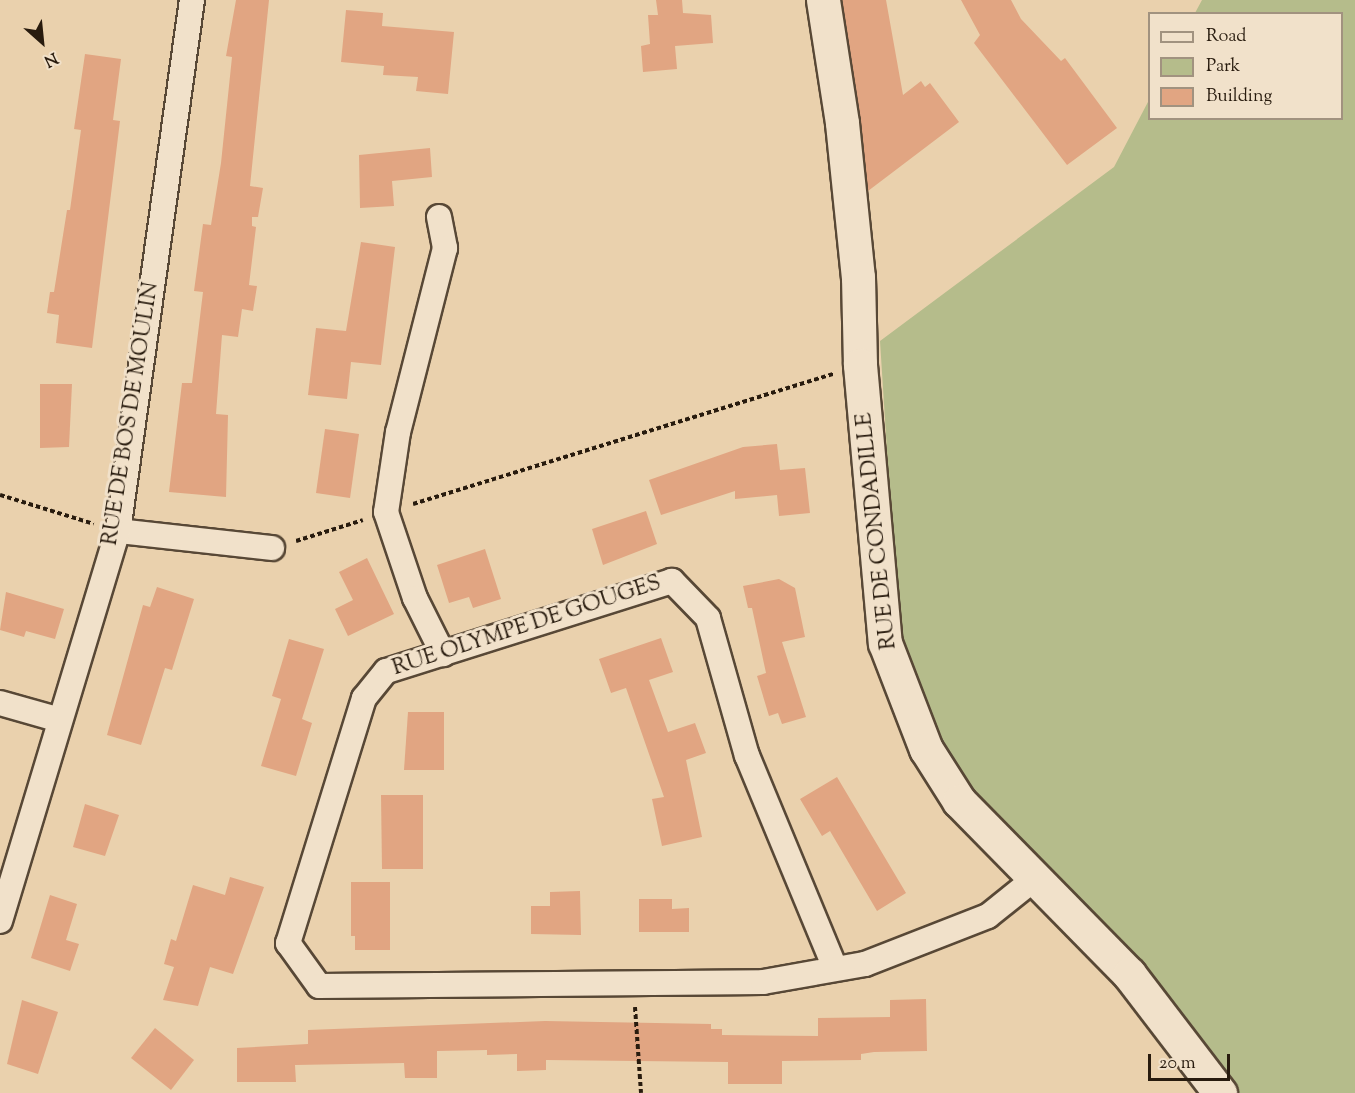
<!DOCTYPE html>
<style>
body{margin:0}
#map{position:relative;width:1355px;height:1093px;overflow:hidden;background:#ead1ad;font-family:"Sorts Mill Goudy",serif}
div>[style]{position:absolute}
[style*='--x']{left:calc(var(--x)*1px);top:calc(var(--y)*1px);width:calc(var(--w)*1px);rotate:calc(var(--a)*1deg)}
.green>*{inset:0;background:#b5bc8b}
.building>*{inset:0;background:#e1a582}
.path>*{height:4px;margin-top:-2px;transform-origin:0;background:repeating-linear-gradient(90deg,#281b0e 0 4.5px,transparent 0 7.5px)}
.roads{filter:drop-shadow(2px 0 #584836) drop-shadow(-2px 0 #584836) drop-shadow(0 2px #584836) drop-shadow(0 -2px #584836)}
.street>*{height:24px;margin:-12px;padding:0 12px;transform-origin:12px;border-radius:12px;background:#f1e1ca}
.secondary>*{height:33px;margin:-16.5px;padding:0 16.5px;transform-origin:16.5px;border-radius:16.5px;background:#f1e1ca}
span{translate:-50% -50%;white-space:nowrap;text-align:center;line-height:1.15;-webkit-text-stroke:6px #f1e1ca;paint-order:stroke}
.street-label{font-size:22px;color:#281b0e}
.legend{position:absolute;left:1148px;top:12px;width:195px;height:108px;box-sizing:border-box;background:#f1e1ca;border:2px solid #a1927f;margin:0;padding:8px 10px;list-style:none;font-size:18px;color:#281b0e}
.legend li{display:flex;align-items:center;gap:12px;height:30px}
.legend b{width:30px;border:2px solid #a1927f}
.north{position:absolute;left:12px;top:12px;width:60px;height:60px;-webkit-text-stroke:4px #f1e1ca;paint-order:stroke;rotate:153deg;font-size:16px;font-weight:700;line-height:24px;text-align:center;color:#281b0e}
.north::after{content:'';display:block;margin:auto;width:21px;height:27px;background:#281b0e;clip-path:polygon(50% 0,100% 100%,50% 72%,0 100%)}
.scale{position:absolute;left:1148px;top:1054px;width:82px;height:27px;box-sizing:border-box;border:3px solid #281b0e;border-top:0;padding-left:8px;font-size:18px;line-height:21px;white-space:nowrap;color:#281b0e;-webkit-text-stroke:4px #f1e1ca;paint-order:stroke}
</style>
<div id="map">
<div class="green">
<i style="clip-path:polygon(1202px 0,1355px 0,1355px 1093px,1235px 1093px,966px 788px,931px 732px,900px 655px,880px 341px,1114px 167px,1149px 100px,1150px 118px,1342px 118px,1342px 14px,1195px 13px)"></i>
</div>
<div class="building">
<i style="clip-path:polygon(236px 0,269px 0,250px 186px,263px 188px,258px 217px,252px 217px,252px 226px,256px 227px,249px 285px,257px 286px,253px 311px,242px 309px,238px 337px,222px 335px,216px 414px,228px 415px,226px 497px,169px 492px,182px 383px,192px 383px,203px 292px,194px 291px,203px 224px,211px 225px,221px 163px,232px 57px,226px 56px)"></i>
<i style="clip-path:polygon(656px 0,682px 0,683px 13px,711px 15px,713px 43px,675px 46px,677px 69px,643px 72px,641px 46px,650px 44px,648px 15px,658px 15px)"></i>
<i style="clip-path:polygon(842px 0,886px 0,903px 95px,921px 81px,925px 87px,930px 83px,959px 122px,868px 191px)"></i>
<i style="clip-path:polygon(961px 0,1011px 0,1021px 19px,1061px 61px,1065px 58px,1117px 128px,1067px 165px,974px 43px,980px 35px)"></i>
<i style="clip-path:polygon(346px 10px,383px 13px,382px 26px,454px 32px,448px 94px,416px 91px,418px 77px,383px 75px,384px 66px,341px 62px)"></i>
<i style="clip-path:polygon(85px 54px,121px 59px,113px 120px,120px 121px,92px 348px,56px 343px,59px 315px,47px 313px,50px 292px,54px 292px,67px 210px,70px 210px,81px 130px,74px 129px)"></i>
<i style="clip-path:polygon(430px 148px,432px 177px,392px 181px,394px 206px,360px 208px,359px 155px)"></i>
<i style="clip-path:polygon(361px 242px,395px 247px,381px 365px,351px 362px,347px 399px,308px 395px,316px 328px,346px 331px)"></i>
<i style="clip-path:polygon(40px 384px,72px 384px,69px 447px,40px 448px)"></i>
<i style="clip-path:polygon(325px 429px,359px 434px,350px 498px,316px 493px)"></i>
<i style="clip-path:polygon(777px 444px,780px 470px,805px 468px,810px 513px,779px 516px,777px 495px,735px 499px,735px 491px,661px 515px,649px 480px,743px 447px)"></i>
<i style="clip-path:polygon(646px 511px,657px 544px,603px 565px,592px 529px)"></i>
<i style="clip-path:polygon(485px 549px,501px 599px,473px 608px,469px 597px,449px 603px,437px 565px)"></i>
<i style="clip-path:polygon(367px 558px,394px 614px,348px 636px,335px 609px,353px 600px,339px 572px)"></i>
<i style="clip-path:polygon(779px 579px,795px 588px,805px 637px,782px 642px,806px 717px,782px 724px,778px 713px,769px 716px,757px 676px,766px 673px,752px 608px,748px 608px,743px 586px)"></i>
<i style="clip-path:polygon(157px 587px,194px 599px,172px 670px,165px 668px,141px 745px,107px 735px,143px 605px,150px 607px)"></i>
<i style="clip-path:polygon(6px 592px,64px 609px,55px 639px,26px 631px,24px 637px,0 630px)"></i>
<i style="clip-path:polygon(661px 638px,673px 672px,649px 680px,668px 732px,695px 723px,706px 753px,686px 760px,702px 837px,662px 846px,652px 799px,664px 797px,626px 688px,611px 693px,599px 659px)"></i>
<i style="clip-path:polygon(289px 639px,324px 649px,302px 719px,312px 723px,296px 776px,261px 766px,281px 699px,272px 696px)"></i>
<i style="clip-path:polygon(408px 712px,444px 712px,444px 770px,404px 770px)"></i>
<i style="clip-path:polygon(837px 777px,906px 893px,877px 911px,830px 831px,822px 836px,800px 799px)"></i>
<i style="clip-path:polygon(381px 795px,423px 795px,423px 869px,382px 869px)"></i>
<i style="clip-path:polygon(85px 804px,119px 815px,105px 856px,73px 847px)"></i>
<i style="clip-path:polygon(230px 877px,264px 887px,233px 974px,210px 967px,198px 1006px,163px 1000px,174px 967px,164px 964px,171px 939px,176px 941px,193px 885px,225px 895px)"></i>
<i style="clip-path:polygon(351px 882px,390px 882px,390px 950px,355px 950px,355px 936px,351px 936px)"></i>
<i style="clip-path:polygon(580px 891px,581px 935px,531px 934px,531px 906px,550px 906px,550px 892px)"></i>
<i style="clip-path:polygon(50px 895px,77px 904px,66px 940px,79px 944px,70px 971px,31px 958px)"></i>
<i style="clip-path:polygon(639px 899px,672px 899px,672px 909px,689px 908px,689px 932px,639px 932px)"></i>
<i style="clip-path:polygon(926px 999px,927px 1051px,874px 1052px,861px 1054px,861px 1060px,782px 1061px,782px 1084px,728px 1084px,728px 1062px,546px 1060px,546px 1070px,517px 1071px,517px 1054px,487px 1055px,487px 1050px,437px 1051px,437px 1078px,405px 1078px,404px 1063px,295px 1065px,296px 1082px,237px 1082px,237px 1048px,308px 1044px,308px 1030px,545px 1021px,711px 1024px,711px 1029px,722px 1029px,722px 1035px,818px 1036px,818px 1018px,890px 1017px,890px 1000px)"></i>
<i style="clip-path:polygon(22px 1000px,58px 1012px,38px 1074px,7px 1064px)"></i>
<i style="clip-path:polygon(155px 1028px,194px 1060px,171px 1090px,131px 1058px)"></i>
</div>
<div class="path">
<i style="--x:0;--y:495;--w:98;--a:17.1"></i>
<i style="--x:413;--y:504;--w:440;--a:-17.2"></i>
<i style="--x:296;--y:541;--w:70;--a:-17.4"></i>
<i style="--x:635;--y:1007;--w:86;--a:86"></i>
</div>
<div class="roads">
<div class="street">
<i style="--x:439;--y:217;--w:32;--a:79"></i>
<i style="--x:445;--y:248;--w:190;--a:104.3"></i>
<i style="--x:398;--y:432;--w:81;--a:98.5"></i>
<i style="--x:386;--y:512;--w:91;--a:71.4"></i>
<i style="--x:415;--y:598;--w:63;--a:63.4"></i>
<i style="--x:118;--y:531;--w:155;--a:6.3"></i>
<i style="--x:0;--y:703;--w:62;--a:15.8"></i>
<i style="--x:0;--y:921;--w:407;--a:-73.2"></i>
<i style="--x:118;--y:531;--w:536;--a:-82.07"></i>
<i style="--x:835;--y:968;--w:230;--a:-112.5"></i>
<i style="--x:747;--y:756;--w:143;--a:-105.8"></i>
<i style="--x:708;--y:618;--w:52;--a:-134.2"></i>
<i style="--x:672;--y:581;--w:300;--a:162.5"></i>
<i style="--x:386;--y:671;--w:35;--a:129"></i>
<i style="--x:364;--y:698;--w:257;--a:107.2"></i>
<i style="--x:288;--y:943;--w:53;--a:54.2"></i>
<i style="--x:319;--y:986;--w:444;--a:-0.5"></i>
<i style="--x:763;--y:982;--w:104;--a:-10"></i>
<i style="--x:865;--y:964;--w:132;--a:-21.3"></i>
<i style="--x:988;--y:916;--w:59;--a:-38.8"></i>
</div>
<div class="secondary">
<i style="--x:823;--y:0;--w:124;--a:81.2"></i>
<i style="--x:842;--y:123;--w:155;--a:84.1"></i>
<i style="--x:858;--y:277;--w:88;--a:88.7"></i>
<i style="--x:860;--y:365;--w:279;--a:84.9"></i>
<i style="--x:885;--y:643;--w:114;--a:68.9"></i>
<i style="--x:926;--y:749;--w:62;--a:57.6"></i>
<i style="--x:959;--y:801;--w:243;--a:45.5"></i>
<i style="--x:1129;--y:974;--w:150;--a:52.6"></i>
</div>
</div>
<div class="street-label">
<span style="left:132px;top:414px;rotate:-81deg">RUE DE BOS DE MOULIN</span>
<span style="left:878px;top:531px;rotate:-96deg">RUE DE CONDADILLE</span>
<span style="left:527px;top:627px;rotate:-18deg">RUE OLYMPE DE GOUGES</span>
</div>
<ul class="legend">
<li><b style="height:8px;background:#f1e1ca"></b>Road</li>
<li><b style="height:16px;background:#b5bc8b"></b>Park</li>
<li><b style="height:16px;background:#e1a582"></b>Building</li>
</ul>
<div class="north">N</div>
<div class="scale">20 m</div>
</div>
